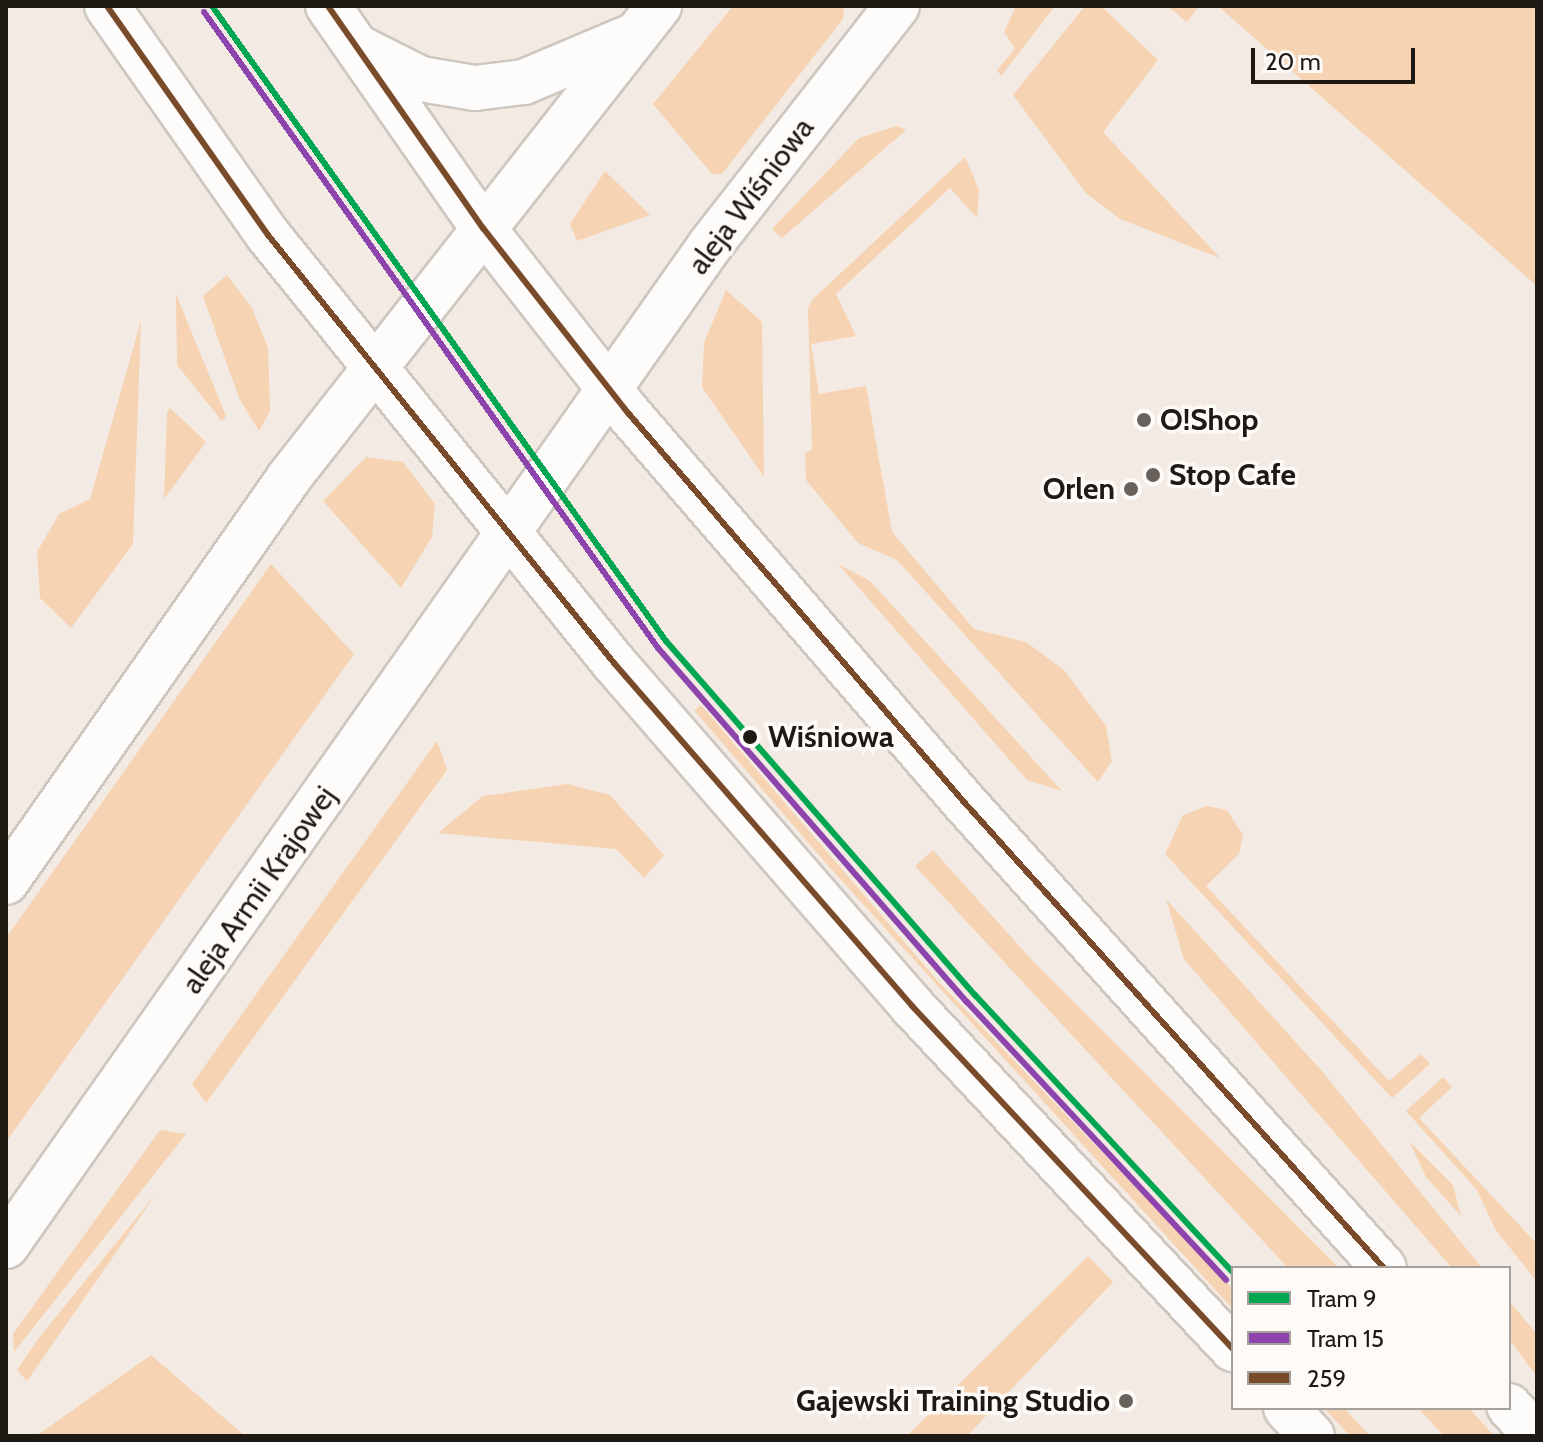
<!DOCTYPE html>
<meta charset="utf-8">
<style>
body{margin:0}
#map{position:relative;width:1543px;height:1442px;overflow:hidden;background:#f3ebe3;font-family:Cabin,sans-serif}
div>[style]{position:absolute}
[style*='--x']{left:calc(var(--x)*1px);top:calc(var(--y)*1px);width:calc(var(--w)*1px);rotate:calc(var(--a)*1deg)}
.green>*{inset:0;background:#f6d3b2}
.roads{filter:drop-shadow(2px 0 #cdc7c0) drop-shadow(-2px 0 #cdc7c0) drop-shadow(0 2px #cdc7c0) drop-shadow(0 -2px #cdc7c0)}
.secondary>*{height:44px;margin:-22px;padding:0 22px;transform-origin:22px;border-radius:22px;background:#fdfcfb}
.primary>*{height:44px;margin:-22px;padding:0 22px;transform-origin:22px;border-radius:22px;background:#fdfcfb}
.bus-1>*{height:6px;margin:-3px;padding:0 3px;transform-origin:3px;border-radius:3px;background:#7a4b2a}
.tram-1>*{height:6px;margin:-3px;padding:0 3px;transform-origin:3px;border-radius:3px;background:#00a651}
.tram-2>*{height:6px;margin:-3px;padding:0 3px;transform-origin:3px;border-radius:3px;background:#8e44ad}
.dots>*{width:22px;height:22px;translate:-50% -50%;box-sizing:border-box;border:4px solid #fdfaf7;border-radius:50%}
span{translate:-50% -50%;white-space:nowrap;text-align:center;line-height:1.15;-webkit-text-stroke:7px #fdfaf7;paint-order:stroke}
.street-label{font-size:30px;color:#1f1914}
.poi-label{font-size:30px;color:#1f1914;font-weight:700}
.left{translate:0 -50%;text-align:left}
.right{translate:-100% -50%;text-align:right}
.stop-label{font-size:30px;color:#1f1914;font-weight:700}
.frame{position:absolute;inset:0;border:8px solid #1f1914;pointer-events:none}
.legend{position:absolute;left:1231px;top:1266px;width:280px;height:144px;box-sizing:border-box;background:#fdfaf7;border:2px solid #a4a09c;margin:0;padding:10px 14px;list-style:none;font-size:24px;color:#1f1914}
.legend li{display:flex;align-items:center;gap:16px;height:40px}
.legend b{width:40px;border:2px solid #a4a09c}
.scale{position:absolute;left:1251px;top:48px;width:164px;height:36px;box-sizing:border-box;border:4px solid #1f1914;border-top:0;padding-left:10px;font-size:24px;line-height:28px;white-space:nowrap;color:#1f1914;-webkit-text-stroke:6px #fdfaf7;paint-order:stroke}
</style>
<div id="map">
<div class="green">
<i style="clip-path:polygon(733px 6px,844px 6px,843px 19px,722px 174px,712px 174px,653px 104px)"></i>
<i style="clip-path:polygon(1016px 6px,1055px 6px,1001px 76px,997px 70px,1015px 49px,1004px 32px)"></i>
<i style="clip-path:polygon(1085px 6px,1101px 6px,1158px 60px,1103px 132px,1220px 258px,1120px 219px,1086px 193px,1013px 95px)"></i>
<i style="clip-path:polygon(1167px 6px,1199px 6px,1187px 22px)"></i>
<i style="clip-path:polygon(1218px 6px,1537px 6px,1537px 286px)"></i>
<i style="clip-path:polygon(897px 126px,906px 130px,782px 238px,772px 229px,859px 138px)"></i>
<i style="clip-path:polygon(965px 157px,979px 190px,977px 218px,950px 188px,836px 294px,856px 336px,811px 344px,819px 394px,866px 386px,892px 532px,974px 629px,1026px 642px,1064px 670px,1106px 726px,1112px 761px,1098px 782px,897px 560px,858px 543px,806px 480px,805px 454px,812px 449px,808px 308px,813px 299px)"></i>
<i style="clip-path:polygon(605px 171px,650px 215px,577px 241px,570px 224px)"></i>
<i style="clip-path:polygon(227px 275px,252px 308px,268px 348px,270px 411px,259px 431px,239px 398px,203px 296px)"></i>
<i style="clip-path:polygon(726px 290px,762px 322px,764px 477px,702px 387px,704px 343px)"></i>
<i style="clip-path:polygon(176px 294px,226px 416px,222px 421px,177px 365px)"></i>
<i style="clip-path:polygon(141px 321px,133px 544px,71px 628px,40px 598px,37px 552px,59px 514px,90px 499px)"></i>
<i style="clip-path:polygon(170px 408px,206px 442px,164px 499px,167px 413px)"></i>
<i style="clip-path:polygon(366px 457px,403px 462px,435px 504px,432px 537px,401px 588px,323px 501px)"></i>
<i style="clip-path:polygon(271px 564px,354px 654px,6px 1142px,6px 938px)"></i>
<i style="clip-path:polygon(838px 564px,870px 581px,1062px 791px,1027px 780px)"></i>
<i style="clip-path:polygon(701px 705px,937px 980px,1233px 1289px,1233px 1309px,831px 869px,694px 710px)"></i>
<i style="clip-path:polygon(437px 741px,447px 770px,206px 1103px,192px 1084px)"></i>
<i style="clip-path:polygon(567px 784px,610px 795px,664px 855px,644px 878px,616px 849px,438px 833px,483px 796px)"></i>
<i style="clip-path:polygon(1207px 806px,1227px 810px,1243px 835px,1239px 854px,1206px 886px,1389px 1081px,1421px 1054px,1430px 1064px,1392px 1098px,1165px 854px,1183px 815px)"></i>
<i style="clip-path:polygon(933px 850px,1032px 960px,1339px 1268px,1288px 1268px,915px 866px)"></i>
<i style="clip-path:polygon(1166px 899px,1321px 1070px,1482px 1268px,1452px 1268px,1184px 959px)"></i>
<i style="clip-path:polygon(1443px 1077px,1452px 1087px,1419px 1118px,1537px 1244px,1537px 1282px,1495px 1229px,1477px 1190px,1406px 1111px)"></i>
<i style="clip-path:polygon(160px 1130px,186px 1134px,14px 1352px,13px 1334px)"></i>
<i style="clip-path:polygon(1409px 1141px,1453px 1185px,1461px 1216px,1426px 1177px)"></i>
<i style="clip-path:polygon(155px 1195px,113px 1257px,27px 1381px,17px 1370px,38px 1339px)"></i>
<i style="clip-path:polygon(1088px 1256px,1113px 1282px,967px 1436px,907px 1436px)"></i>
<i style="clip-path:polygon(1509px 1301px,1537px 1334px,1537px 1377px,1509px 1339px)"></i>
<i style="clip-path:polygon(151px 1355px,245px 1436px,36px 1436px)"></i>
<i style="clip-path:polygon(1324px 1408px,1344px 1408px,1370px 1436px,1350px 1436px)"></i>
<i style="clip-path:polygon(1418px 1408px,1469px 1408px,1494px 1436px,1444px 1436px)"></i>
</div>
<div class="roads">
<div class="secondary">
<i style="--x:107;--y:6;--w:280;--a:54.9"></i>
<i style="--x:268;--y:235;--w:550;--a:51.05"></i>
<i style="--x:614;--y:663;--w:454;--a:49"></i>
<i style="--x:912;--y:1006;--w:470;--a:46.9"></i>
<i style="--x:328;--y:6;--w:271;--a:55.1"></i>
<i style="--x:483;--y:228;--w:236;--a:51.9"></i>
<i style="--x:629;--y:414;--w:513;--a:49.19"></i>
<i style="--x:964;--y:802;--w:627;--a:47.97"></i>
<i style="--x:359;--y:48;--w:69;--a:26.6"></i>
<i style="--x:421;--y:79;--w:55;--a:9.5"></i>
<i style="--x:475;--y:88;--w:49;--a:-7"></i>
<i style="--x:524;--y:82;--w:118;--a:-22.9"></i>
<i style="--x:1509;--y:1406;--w:40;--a:48"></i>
<i style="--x:1286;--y:1408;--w:38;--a:47"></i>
</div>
<div class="primary">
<i style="--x:6;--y:882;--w:490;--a:-55"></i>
<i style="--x:287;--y:480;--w:603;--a:-51.87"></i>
<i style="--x:6;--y:1246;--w:1225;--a:-54.87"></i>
<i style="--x:711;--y:244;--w:302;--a:-52"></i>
</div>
</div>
<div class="bus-1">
<i style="--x:107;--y:6;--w:280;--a:54.9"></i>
<i style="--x:268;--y:235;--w:550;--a:51.05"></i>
<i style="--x:614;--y:663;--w:454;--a:49"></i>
<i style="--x:912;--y:1006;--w:470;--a:46.9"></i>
<i style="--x:328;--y:6;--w:271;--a:55.1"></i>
<i style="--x:483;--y:228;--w:236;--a:51.9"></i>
<i style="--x:629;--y:414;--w:513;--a:49.19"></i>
<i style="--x:964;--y:802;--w:627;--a:47.97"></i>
</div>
<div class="tram-1">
<i style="--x:212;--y:6;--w:781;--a:54.44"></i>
<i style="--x:666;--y:641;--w:470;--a:48.9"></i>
<i style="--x:975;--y:995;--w:379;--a:47.1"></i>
</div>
<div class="tram-2">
<i style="--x:204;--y:12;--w:781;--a:54.48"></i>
<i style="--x:658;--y:648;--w:470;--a:48.9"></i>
<i style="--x:967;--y:1002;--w:380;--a:47"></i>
</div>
<div class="dots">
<i style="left:1144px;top:420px;background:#69625c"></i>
<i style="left:1153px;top:475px;background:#69625c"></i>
<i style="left:1131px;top:489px;background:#69625c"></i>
<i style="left:750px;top:737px;background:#1f1914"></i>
<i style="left:1126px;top:1401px;background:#69625c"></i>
</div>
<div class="street-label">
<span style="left:751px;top:196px;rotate:-53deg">aleja Wiśniowa</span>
<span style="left:259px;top:890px;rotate:-55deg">aleja Armii Krajowej</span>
</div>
<div class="poi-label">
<span class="left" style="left:1160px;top:420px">O!Shop</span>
<span class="left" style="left:1169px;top:475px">Stop Cafe</span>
<span class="right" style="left:1115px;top:489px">Orlen</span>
<span class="right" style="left:1110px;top:1401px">Gajewski Training Studio</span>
</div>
<div class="stop-label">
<span class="left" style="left:768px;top:737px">Wiśniowa</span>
</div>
<div class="frame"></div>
<ul class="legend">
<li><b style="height:10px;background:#00a651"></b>Tram 9</li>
<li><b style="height:10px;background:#8e44ad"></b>Tram 15</li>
<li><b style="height:10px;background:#7a4b2a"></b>259</li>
</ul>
<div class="scale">20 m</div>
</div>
